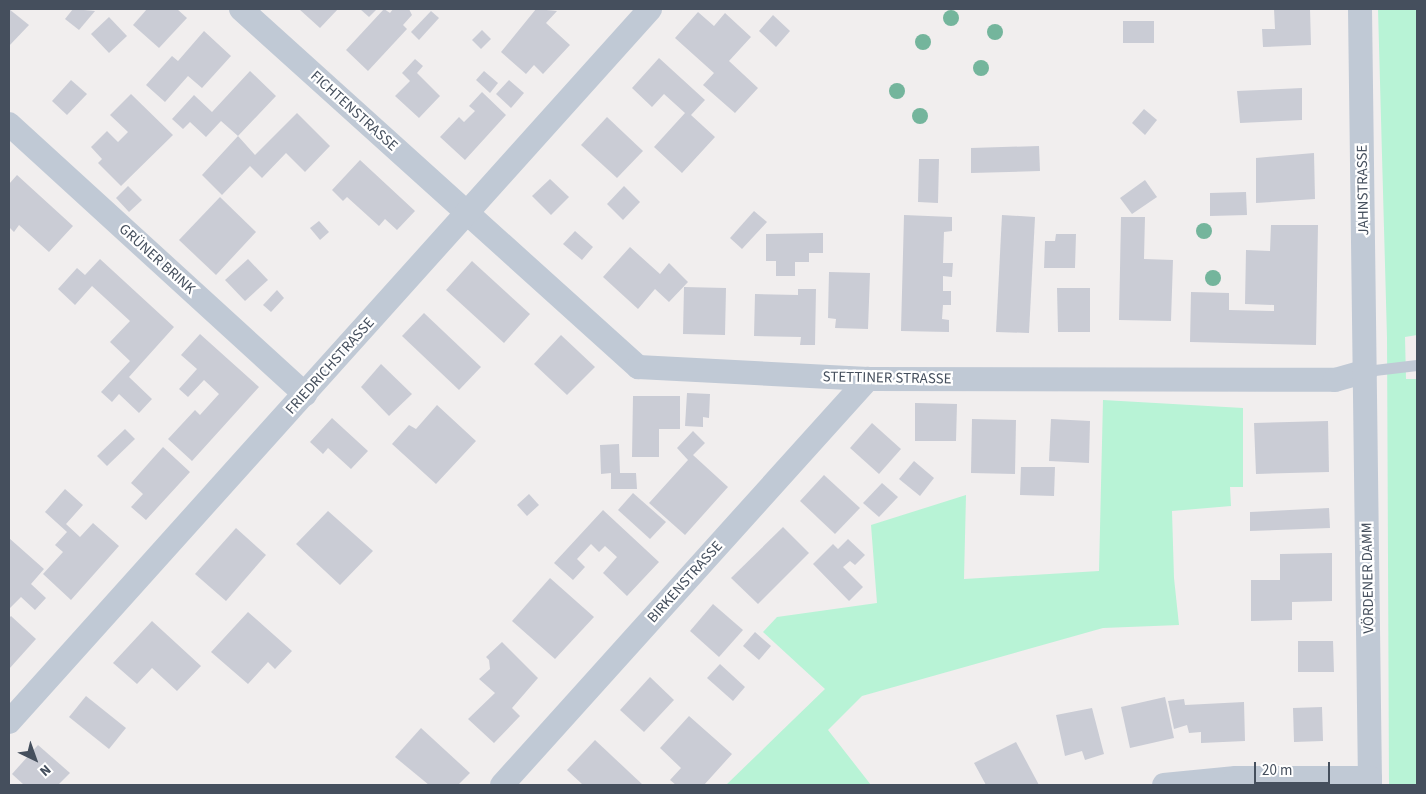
<!DOCTYPE html>
<meta charset="utf-8">
<style>
body{margin:0}
#map{position:relative;width:1426px;height:794px;overflow:hidden;background:#f1eeee;font-family:"Source Sans 3",sans-serif}
div>[style]{position:absolute}
[style*='--x']{left:calc(var(--x)*1px);top:calc(var(--y)*1px);width:calc(var(--w)*1px);rotate:calc(var(--a)*1deg)}
.green>*{inset:0;background:#b8f3d6}
.building>*{inset:0;background:#caccd5}
.service>*{height:11px;margin:-5.5px;padding:0 5.5px;transform-origin:5.5px;border-radius:5.5px;background:#c0c9d5}
.minor>*{height:24px;margin:-12px;padding:0 12px;transform-origin:12px;border-radius:12px;background:#c0c9d5}
.trees>*{width:16px;height:16px;margin:-8px;border-radius:50%;background:#74b59c}
span{translate:-50% -50%;white-space:nowrap;text-align:center;line-height:1.15;-webkit-text-stroke:4.5px #fff;paint-order:stroke}
.street-label{font-size:15px;color:#454f5d}
.frame{position:absolute;inset:0;border:10px solid #454f5d;pointer-events:none}
.north{position:absolute;left:10px;top:734px;width:50px;height:50px;-webkit-text-stroke:4px #fff;paint-order:stroke;rotate:138deg;font-size:14px;font-weight:700;line-height:20px;text-align:center;color:#454f5d}
.north::after{content:'';display:block;margin:auto;width:18px;height:22px;background:#454f5d;clip-path:polygon(50% 0,100% 100%,50% 72%,0 100%)}
.scale{position:absolute;left:1254px;top:762px;width:76px;height:22px;box-sizing:border-box;border:2px solid #454f5d;border-top:0;padding-left:6px;font-size:15px;line-height:18px;white-space:nowrap;color:#454f5d;-webkit-text-stroke:4px #fff;paint-order:stroke}
</style>
<div id="map">
<div class="green">
<i style="clip-path:polygon(1378px 9px,1417px 9px,1417px 335px,1405px 337px,1406px 379px,1417px 379px,1417px 785px,1389px 785px,1387px 338px)"></i>
<i style="clip-path:polygon(1103px 400px,1243px 408px,1243px 487px,1230px 487px,1231px 506px,1172px 511px,1174px 578px,1179px 625px,1103px 628px,862px 696px,828px 730px,871px 785px,726px 785px,825px 689px,763px 632px,777px 617px,877px 603px,871px 525px,966px 495px,964px 579px,1099px 571px)"></i>
</div>
<div class="building">
<i style="clip-path:polygon(9px 9px,29px 25px,9px 46px)"></i>
<i style="clip-path:polygon(73px 9px,95px 11px,79px 30px,65px 19px)"></i>
<i style="clip-path:polygon(147px 9px,177px 9px,187px 18px,159px 48px,133px 25px)"></i>
<i style="clip-path:polygon(299px 9px,338px 9px,320px 28px)"></i>
<i style="clip-path:polygon(360px 9px,377px 9px,369px 17px)"></i>
<i style="clip-path:polygon(384px 9px,390px 13px,393px 9px,409px 9px,412px 15px,403px 25px,407px 29px,368px 71px,346px 50px)"></i>
<i style="clip-path:polygon(536px 9px,557px 11px,546px 23px,570px 45px,543px 74px,534px 65px,526px 74px,501px 52px)"></i>
<i style="clip-path:polygon(1274px 9px,1310px 9px,1311px 45px,1263px 47px,1262px 29px,1275px 29px)"></i>
<i style="clip-path:polygon(431px 11px,439px 18px,419px 40px,411px 32px)"></i>
<i style="clip-path:polygon(698px 12px,714px 26px,725px 13px,751px 37px,729px 61px,758px 88px,735px 113px,703px 85px,714px 73px,675px 38px)"></i>
<i style="clip-path:polygon(773px 15px,790px 31px,776px 47px,759px 31px)"></i>
<i style="clip-path:polygon(109px 17px,127px 36px,109px 53px,91px 34px)"></i>
<i style="clip-path:polygon(1123px 21px,1154px 21px,1154px 43px,1123px 43px)"></i>
<i style="clip-path:polygon(482px 30px,491px 39px,481px 49px,472px 40px)"></i>
<i style="clip-path:polygon(204px 31px,231px 56px,202px 88px,188px 76px,165px 102px,146px 85px,172px 56px,178px 61px)"></i>
<i style="clip-path:polygon(659px 58px,705px 100px,691px 115px,715px 137px,682px 173px,654px 147px,685px 113px,664px 94px,652px 107px,632px 88px)"></i>
<i style="clip-path:polygon(415px 59px,423px 66px,417px 73px,440px 96px,419px 118px,395px 96px,410px 81px,402px 73px)"></i>
<i style="clip-path:polygon(250px 71px,276px 96px,238px 136px,221px 121px,206px 137px,190px 122px,183px 129px,172px 119px,194px 95px,212px 112px)"></i>
<i style="clip-path:polygon(484px 71px,498px 83px,490px 93px,476px 80px)"></i>
<i style="clip-path:polygon(71px 80px,87px 94px,67px 115px,52px 101px)"></i>
<i style="clip-path:polygon(509px 80px,524px 93px,511px 108px,496px 94px)"></i>
<i style="clip-path:polygon(1302px 88px,1302px 120px,1240px 123px,1237px 91px)"></i>
<i style="clip-path:polygon(482px 92px,506px 115px,465px 160px,440px 137px,459px 117px,464px 122px,475px 111px,469px 106px)"></i>
<i style="clip-path:polygon(131px 94px,173px 135px,121px 186px,98px 163px,102px 159px,91px 147px,107px 131px,118px 142px,128px 132px,110px 115px)"></i>
<i style="clip-path:polygon(1144px 109px,1157px 120px,1145px 135px,1132px 123px)"></i>
<i style="clip-path:polygon(297px 113px,330px 146px,305px 172px,286px 153px,262px 178px,250px 166px,222px 195px,202px 175px,238px 136px,255px 155px)"></i>
<i style="clip-path:polygon(607px 117px,643px 151px,617px 178px,581px 145px)"></i>
<i style="clip-path:polygon(1039px 146px,1040px 171px,971px 173px,971px 148px)"></i>
<i style="clip-path:polygon(1314px 153px,1315px 199px,1256px 203px,1256px 158px)"></i>
<i style="clip-path:polygon(919px 159px,939px 159px,938px 203px,918px 202px)"></i>
<i style="clip-path:polygon(360px 160px,415px 211px,397px 230px,385px 219px,379px 226px,347px 197px,343px 201px,332px 190px)"></i>
<i style="clip-path:polygon(17px 175px,73px 226px,49px 252px,19px 225px,14px 232px,9px 227px,9px 184px)"></i>
<i style="clip-path:polygon(550px 179px,569px 197px,551px 215px,532px 196px)"></i>
<i style="clip-path:polygon(1145px 180px,1157px 197px,1132px 214px,1120px 198px)"></i>
<i style="clip-path:polygon(128px 186px,142px 200px,129px 212px,116px 198px)"></i>
<i style="clip-path:polygon(624px 186px,640px 202px,623px 220px,607px 204px)"></i>
<i style="clip-path:polygon(1246px 192px,1247px 215px,1210px 216px,1210px 193px)"></i>
<i style="clip-path:polygon(220px 197px,256px 232px,216px 275px,179px 240px)"></i>
<i style="clip-path:polygon(754px 211px,767px 222px,742px 249px,730px 238px)"></i>
<i style="clip-path:polygon(904px 215px,952px 217px,952px 231px,944px 232px,943px 263px,953px 263px,952px 277px,943px 276px,943px 291px,951px 291px,951px 305px,943px 305px,942px 319px,949px 320px,949px 332px,901px 331px)"></i>
<i style="clip-path:polygon(1002px 215px,1035px 217px,1029px 333px,996px 332px)"></i>
<i style="clip-path:polygon(1121px 217px,1145px 217px,1144px 259px,1173px 260px,1171px 321px,1119px 320px)"></i>
<i style="clip-path:polygon(319px 221px,329px 232px,320px 240px,310px 228px)"></i>
<i style="clip-path:polygon(1271px 225px,1318px 225px,1316px 345px,1190px 342px,1191px 292px,1229px 293px,1229px 310px,1274px 311px,1274px 305px,1245px 304px,1246px 250px,1270px 251px)"></i>
<i style="clip-path:polygon(575px 231px,593px 247px,582px 260px,563px 244px)"></i>
<i style="clip-path:polygon(823px 233px,823px 253px,809px 253px,809px 262px,795px 262px,795px 276px,776px 276px,776px 261px,766px 261px,766px 234px)"></i>
<i style="clip-path:polygon(1056px 234px,1076px 234px,1075px 268px,1044px 268px,1045px 241px,1055px 241px)"></i>
<i style="clip-path:polygon(630px 247px,660px 274px,669px 263px,688px 282px,669px 302px,655px 289px,638px 309px,603px 277px)"></i>
<i style="clip-path:polygon(100px 259px,174px 327px,129px 377px,152px 399px,139px 413px,119px 394px,112px 402px,101px 392px,130px 361px,110px 342px,130px 321px,92px 286px,75px 305px,58px 289px,77px 268px,85px 275px)"></i>
<i style="clip-path:polygon(248px 259px,268px 280px,245px 301px,225px 280px)"></i>
<i style="clip-path:polygon(472px 261px,530px 314px,504px 343px,446px 290px)"></i>
<i style="clip-path:polygon(829px 272px,870px 273px,868px 329px,835px 328px,836px 319px,828px 318px)"></i>
<i style="clip-path:polygon(684px 287px,726px 288px,725px 335px,683px 334px)"></i>
<i style="clip-path:polygon(1057px 288px,1090px 288px,1090px 332px,1058px 332px)"></i>
<i style="clip-path:polygon(798px 289px,816px 289px,815px 345px,800px 345px,801px 337px,754px 336px,755px 294px,798px 295px)"></i>
<i style="clip-path:polygon(277px 290px,284px 298px,271px 312px,263px 305px)"></i>
<i style="clip-path:polygon(424px 313px,481px 367px,459px 390px,402px 336px)"></i>
<i style="clip-path:polygon(200px 334px,259px 387px,192px 461px,168px 439px,195px 410px,200px 415px,219px 394px,204px 380px,188px 397px,179px 389px,197px 369px,181px 355px)"></i>
<i style="clip-path:polygon(561px 335px,595px 367px,567px 395px,534px 364px)"></i>
<i style="clip-path:polygon(381px 364px,412px 394px,389px 416px,361px 387px)"></i>
<i style="clip-path:polygon(687px 393px,710px 394px,709px 418px,703px 417px,703px 427px,685px 426px)"></i>
<i style="clip-path:polygon(633px 396px,680px 396px,680px 429px,659px 429px,659px 457px,632px 457px)"></i>
<i style="clip-path:polygon(915px 403px,957px 404px,956px 441px,915px 441px)"></i>
<i style="clip-path:polygon(437px 405px,476px 441px,436px 484px,392px 444px,409px 425px,416px 429px)"></i>
<i style="clip-path:polygon(332px 418px,368px 451px,351px 469px,328px 448px,323px 454px,310px 442px)"></i>
<i style="clip-path:polygon(972px 419px,1016px 420px,1015px 474px,971px 473px)"></i>
<i style="clip-path:polygon(1051px 419px,1090px 421px,1089px 463px,1049px 461px)"></i>
<i style="clip-path:polygon(1328px 421px,1329px 472px,1256px 474px,1254px 423px)"></i>
<i style="clip-path:polygon(872px 423px,901px 449px,879px 474px,850px 448px)"></i>
<i style="clip-path:polygon(125px 429px,135px 439px,107px 466px,97px 456px)"></i>
<i style="clip-path:polygon(693px 431px,705px 443px,693px 455px,728px 487px,685px 535px,649px 503px,688px 460px,677px 448px)"></i>
<i style="clip-path:polygon(619px 444px,620px 473px,636px 473px,637px 489px,611px 489px,611px 473px,601px 474px,600px 445px)"></i>
<i style="clip-path:polygon(163px 447px,190px 472px,146px 520px,131px 507px,143px 494px,131px 483px)"></i>
<i style="clip-path:polygon(914px 461px,934px 478px,920px 496px,899px 479px)"></i>
<i style="clip-path:polygon(1021px 467px,1055px 467px,1054px 496px,1020px 495px)"></i>
<i style="clip-path:polygon(824px 475px,860px 508px,835px 534px,800px 501px)"></i>
<i style="clip-path:polygon(882px 483px,898px 497px,879px 517px,863px 503px)"></i>
<i style="clip-path:polygon(65px 489px,83px 505px,66px 524px,80px 537px,93px 523px,119px 546px,71px 600px,43px 574px,63px 552px,55px 545px,67px 532px,45px 512px)"></i>
<i style="clip-path:polygon(633px 493px,666px 522px,650px 539px,618px 510px)"></i>
<i style="clip-path:polygon(529px 494px,539px 505px,527px 516px,517px 505px)"></i>
<i style="clip-path:polygon(1329px 508px,1330px 528px,1250px 531px,1250px 512px)"></i>
<i style="clip-path:polygon(603px 510px,659px 562px,627px 596px,603px 573px,617px 557px,605px 546px,599px 552px,591px 544px,577px 559px,585px 567px,573px 580px,554px 563px)"></i>
<i style="clip-path:polygon(328px 511px,373px 551px,340px 585px,296px 544px)"></i>
<i style="clip-path:polygon(783px 527px,809px 553px,758px 604px,731px 578px)"></i>
<i style="clip-path:polygon(236px 528px,266px 555px,226px 601px,195px 574px)"></i>
<i style="clip-path:polygon(9px 538px,44px 569px,31px 584px,46px 598px,35px 610px,21px 597px,9px 609px)"></i>
<i style="clip-path:polygon(848px 539px,865px 555px,855px 565px,850px 561px,843px 567px,863px 587px,849px 601px,813px 564px,833px 544px,838px 549px)"></i>
<i style="clip-path:polygon(1332px 553px,1332px 601px,1292px 602px,1292px 620px,1251px 621px,1251px 580px,1280px 580px,1280px 554px)"></i>
<i style="clip-path:polygon(550px 578px,594px 617px,555px 659px,512px 621px)"></i>
<i style="clip-path:polygon(713px 604px,743px 630px,719px 657px,690px 631px)"></i>
<i style="clip-path:polygon(248px 612px,292px 651px,275px 669px,268px 662px,248px 684px,211px 652px)"></i>
<i style="clip-path:polygon(11px 616px,36px 639px,9px 669px,9px 618px)"></i>
<i style="clip-path:polygon(152px 621px,201px 666px,177px 691px,152px 668px,137px 684px,113px 663px)"></i>
<i style="clip-path:polygon(755px 632px,771px 646px,759px 660px,743px 646px)"></i>
<i style="clip-path:polygon(1298px 641px,1333px 641px,1334px 672px,1298px 672px)"></i>
<i style="clip-path:polygon(502px 642px,538px 678px,512px 708px,520px 716px,494px 743px,468px 719px,495px 693px,479px 679px,490px 669px,489px 660px,486px 657px)"></i>
<i style="clip-path:polygon(720px 664px,745px 687px,733px 701px,707px 678px)"></i>
<i style="clip-path:polygon(650px 677px,674px 700px,644px 732px,620px 710px)"></i>
<i style="clip-path:polygon(86px 696px,126px 728px,109px 749px,69px 717px)"></i>
<i style="clip-path:polygon(1165px 697px,1174px 738px,1130px 748px,1121px 707px)"></i>
<i style="clip-path:polygon(1184px 699px,1185px 705px,1244px 702px,1245px 741px,1201px 743px,1201px 732px,1189px 733px,1187px 725px,1174px 729px,1168px 701px)"></i>
<i style="clip-path:polygon(1322px 707px,1323px 741px,1294px 742px,1293px 708px)"></i>
<i style="clip-path:polygon(1092px 708px,1104px 754px,1085px 760px,1082px 751px,1065px 756px,1056px 715px)"></i>
<i style="clip-path:polygon(689px 716px,732px 754px,704px 785px,676px 785px,670px 780px,681px 768px,660px 748px)"></i>
<i style="clip-path:polygon(421px 728px,470px 773px,458px 785px,429px 785px,395px 757px)"></i>
<i style="clip-path:polygon(595px 740px,643px 785px,583px 785px,567px 770px)"></i>
<i style="clip-path:polygon(1016px 742px,1039px 785px,986px 785px,974px 763px)"></i>
<i style="clip-path:polygon(38px 745px,70px 773px,58px 785px,24px 785px,12px 774px)"></i>
</div>
<div class="service">
<i style="--x:1366;--y:371;--w:51;--a:-6.7"></i>
</div>
<div class="minor">
<i style="--x:241;--y:9;--w:535;--a:42.04"></i>
<i style="--x:638;--y:367;--w:230;--a:3"></i>
<i style="--x:868;--y:379;--w:467;--a:0.1"></i>
<i style="--x:1335;--y:380;--w:32;--a:-16"></i>
<i style="--x:1360;--y:9;--w:776;--a:89.26"></i>
<i style="--x:9;--y:124;--w:401;--a:42.4"></i>
<i style="--x:9;--y:722;--w:959;--a:-48.04"></i>
<i style="--x:502;--y:785;--w:547;--a:-47.97"></i>
<i style="--x:1164;--y:785;--w:72;--a:-5.6"></i>
<i style="--x:1236;--y:778;--w:134;--a:0"></i>
</div>
<div class="trees">
<i style="left:951px;top:18px"></i>
<i style="left:995px;top:32px"></i>
<i style="left:923px;top:42px"></i>
<i style="left:981px;top:68px"></i>
<i style="left:897px;top:91px"></i>
<i style="left:920px;top:116px"></i>
<i style="left:1204px;top:231px"></i>
<i style="left:1213px;top:278px"></i>
</div>
<div class="street-label">
<span style="left:354px;top:111px;rotate:42deg">FICHTENSTRASSE</span>
<span style="left:1363px;top:190px;rotate:-91deg">JAHNSTRASSE</span>
<span style="left:157px;top:259px;rotate:42deg">GRÜNER BRINK</span>
<span style="left:330px;top:366px;rotate:-48deg">FRIEDRICHSTRASSE</span>
<span style="left:887px;top:378px;rotate:1deg">STETTINER STRASSE</span>
<span style="left:1368px;top:578px;rotate:-91deg">VÖRDENER DAMM</span>
<span style="left:685px;top:582px;rotate:-48deg">BIRKENSTRASSE</span>
</div>
<div class="frame"></div>
<div class="north">N</div>
<div class="scale">20 m</div>
</div>
